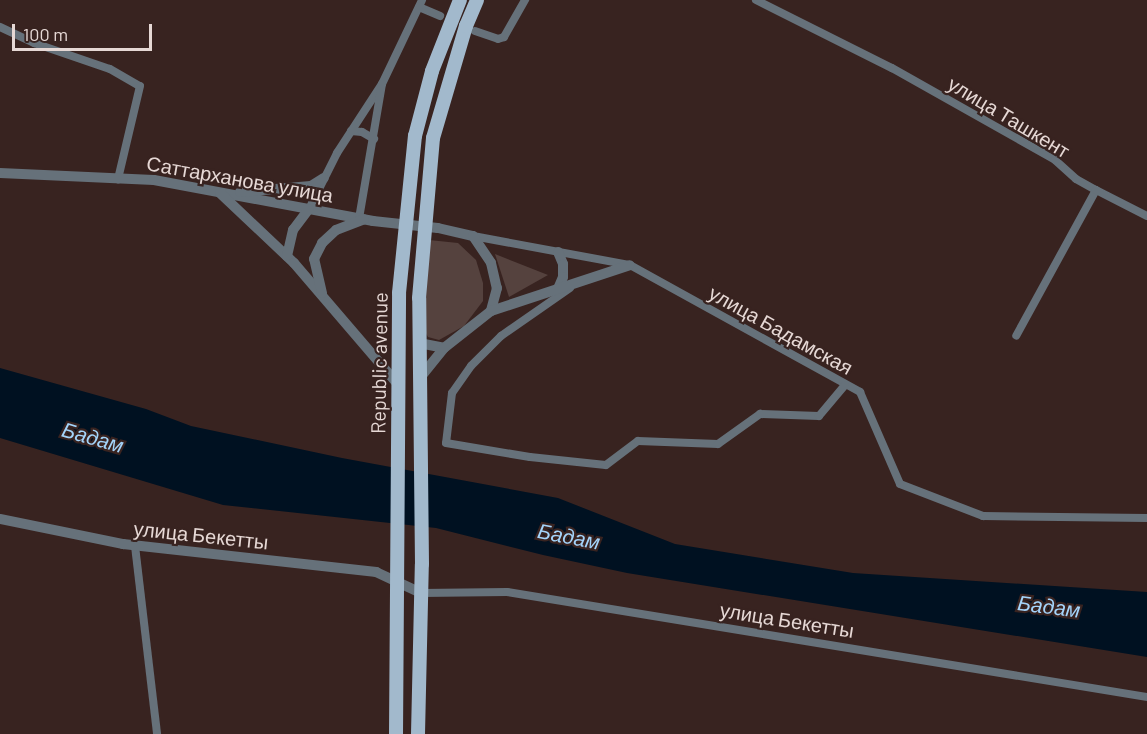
<!DOCTYPE html>
<meta charset="utf-8">
<style>
body{margin:0}
#map{position:relative;width:1147px;height:734px;overflow:hidden;background:#382320;font-family:Barlow,sans-serif}
div>[style]{position:absolute}
[style*='--x']{left:calc(var(--x)*1px);top:calc(var(--y)*1px);width:calc(var(--w)*1px);rotate:calc(var(--a)*1deg)}
.green>*{inset:0;background:#55423e}
.water>*{inset:0;background:#001121}
.minor>*{height:8px;margin:-4px;padding:0 4px;transform-origin:4px;border-radius:4px;background:#66717a}
.tertiary>*{height:10px;margin:-5px;padding:0 5px;transform-origin:5px;border-radius:5px;background:#66717a}
.primary>*{height:14px;margin:-7px;padding:0 7px;transform-origin:7px;border-radius:7px;background:#a2b9cc}
.primary-bridge>*{height:14px;margin:-7px;padding:0 7px;transform-origin:7px;border-radius:7px;background:#a2b9cc}
span{translate:-50% -50%;white-space:nowrap;text-align:center;line-height:1.15;-webkit-text-stroke:4.5px #382320;paint-order:stroke}
.street-label{font-size:20px;color:#e6d8d5}
.water-label{font-size:21px;color:#a4d4fa;font-style:italic}
.scale{position:absolute;left:12px;top:24px;width:140px;height:27px;box-sizing:border-box;border:3px solid #e6d8d5;border-top:0;padding-left:8px;font-size:18px;line-height:21px;white-space:nowrap;color:#e6d8d5;-webkit-text-stroke:4px #382320;paint-order:stroke}
</style>
<div id="map">
<div class="green">
<i style="clip-path:polygon(429px 240px,458px 243px,476px 260px,483px 283px,483px 301px,464px 326px,439px 340px,428px 337px,423px 328px)"></i>
<i style="clip-path:polygon(495px 254px,548px 275px,509px 297px)"></i>
</div>
<div class="water">
<i style="clip-path:polygon(0 368px,146px 409px,191px 426px,342px 458px,558px 498px,675px 544px,853px 573px,1147px 592px,1147px 657px,627px 573px,543px 555px,436px 528px,223px 505px,0 438px)"></i>
</div>
<div class="minor">
<i style="--x:756;--y:0;--w:152;--a:26.6"></i>
<i style="--x:892;--y:68;--w:187;--a:29.4"></i>
<i style="--x:1055;--y:160;--w:28;--a:42"></i>
<i style="--x:1076;--y:179;--w:23;--a:29"></i>
<i style="--x:1096;--y:190;--w:166;--a:118.7"></i>
<i style="--x:419;--y:7;--w:23;--a:23"></i>
<i style="--x:0;--y:27;--w:38;--a:25"></i>
<i style="--x:34;--y:43;--w:80;--a:18.9"></i>
<i style="--x:110;--y:69;--w:34;--a:30"></i>
<i style="--x:140;--y:86;--w:96;--a:103.3"></i>
<i style="--x:475;--y:31;--w:24;--a:19"></i>
<i style="--x:498;--y:39;--w:6;--a:-18"></i>
<i style="--x:504;--y:37;--w:43;--a:-60.4"></i>
<i style="--x:382;--y:84;--w:93;--a:-64.5"></i>
<i style="--x:351;--y:131;--w:11;--a:5"></i>
<i style="--x:362;--y:132;--w:14;--a:30"></i>
<i style="--x:1096;--y:190;--w:57;--a:27"></i>
<i style="--x:309;--y:209;--w:63;--a:-63.4"></i>
<i style="--x:337;--y:153;--w:82;--a:-56.9"></i>
<i style="--x:382;--y:84;--w:136;--a:99.7"></i>
<i style="--x:473;--y:236;--w:160;--a:10.5"></i>
<i style="--x:630;--y:265;--w:263;--a:28.9"></i>
<i style="--x:860;--y:392;--w:100;--a:66.5"></i>
<i style="--x:900;--y:484;--w:89;--a:21.1"></i>
<i style="--x:983;--y:516;--w:164;--a:0.7"></i>
<i style="--x:570;--y:288;--w:84;--a:145.2"></i>
<i style="--x:501;--y:336;--w:42;--a:135"></i>
<i style="--x:471;--y:366;--w:33;--a:125"></i>
<i style="--x:452;--y:393;--w:50;--a:96.8"></i>
<i style="--x:446;--y:443;--w:85;--a:9.5"></i>
<i style="--x:530;--y:457;--w:76;--a:6"></i>
<i style="--x:606;--y:465;--w:40;--a:-37"></i>
<i style="--x:638;--y:441;--w:80;--a:2.1"></i>
<i style="--x:718;--y:444;--w:52;--a:-35.5"></i>
<i style="--x:760;--y:414;--w:59;--a:1.9"></i>
<i style="--x:819;--y:416;--w:40;--a:-50"></i>
<i style="--x:135;--y:546;--w:189;--a:83.3"></i>
<i style="--x:421;--y:593;--w:86;--a:-0.7"></i>
<i style="--x:507;--y:592;--w:649;--a:9.32"></i>
</div>
<div class="tertiary">
<i style="--x:0;--y:173;--w:154;--a:2.6"></i>
<i style="--x:154;--y:180;--w:223;--a:10.6"></i>
<i style="--x:373;--y:221;--w:65;--a:6.1"></i>
<i style="--x:438;--y:228;--w:36;--a:13"></i>
<i style="--x:473;--y:236;--w:32;--a:56"></i>
<i style="--x:491;--y:263;--w:26;--a:77"></i>
<i style="--x:497;--y:288;--w:24;--a:105"></i>
<i style="--x:240;--y:192;--w:71;--a:-4.8"></i>
<i style="--x:311;--y:186;--w:15;--a:-32"></i>
<i style="--x:220;--y:193;--w:102;--a:43.4"></i>
<i style="--x:294;--y:263;--w:158;--a:49.4"></i>
<i style="--x:558;--y:252;--w:13;--a:67"></i>
<i style="--x:563;--y:264;--w:13;--a:90"></i>
<i style="--x:563;--y:277;--w:13;--a:113"></i>
<i style="--x:287;--y:256;--w:27;--a:-77"></i>
<i style="--x:293;--y:230;--w:26;--a:-53"></i>
<i style="--x:322;--y:293;--w:35;--a:-103"></i>
<i style="--x:314;--y:259;--w:18;--a:-63"></i>
<i style="--x:322;--y:243;--w:19;--a:-43"></i>
<i style="--x:336;--y:230;--w:30;--a:-21"></i>
<i style="--x:419;--y:343;--w:25;--a:11"></i>
<i style="--x:419;--y:379;--w:40;--a:-51"></i>
<i style="--x:444;--y:348;--w:60;--a:-38.2"></i>
<i style="--x:491;--y:311;--w:146;--a:-18.3"></i>
<i style="--x:0;--y:519;--w:126;--a:11.5"></i>
<i style="--x:123;--y:544;--w:255;--a:6.3"></i>
<i style="--x:376;--y:572;--w:50;--a:25"></i>
</div>
<div class="primary">
<i style="--x:415;--y:136;--w:67;--a:-75.3"></i>
<i style="--x:432;--y:71;--w:76;--a:-68.5"></i>
<i style="--x:433;--y:138;--w:117;--a:-73.6"></i>
<i style="--x:466;--y:26;--w:28;--a:-67"></i>
<i style="--x:396;--y:734;--w:441;--a:-89.6"></i>
<i style="--x:418;--y:734;--w:170;--a:-88.7"></i>
<i style="--x:422;--y:564;--w:266;--a:-90.6"></i>
</div>
<div class="primary-bridge">
<i style="--x:399;--y:293;--w:158;--a:-84.2"></i>
<i style="--x:419;--y:298;--w:161;--a:-85"></i>
</div>
<div class="street-label">
<span style="left:1009px;top:117px;rotate:31deg">улица Ташкент</span>
<span style="left:240px;top:179px;rotate:10deg">Саттарханова улица</span>
<span style="left:781px;top:330px;rotate:29deg">улица Бадамская</span>
<span style="left:379px;top:363px;rotate:-89deg">Republic avenue</span>
<span style="left:201px;top:535px;rotate:6deg">улица Бекетты</span>
<span style="left:787px;top:620px;rotate:9deg">улица Бекетты</span>
</div>
<div class="water-label">
<span style="left:93px;top:437px;rotate:16deg">Бадам</span>
<span style="left:569px;top:536px;rotate:11deg">Бадам</span>
<span style="left:1049px;top:606px;rotate:7deg">Бадам</span>
</div>
<div class="scale">100 m</div>
</div>
